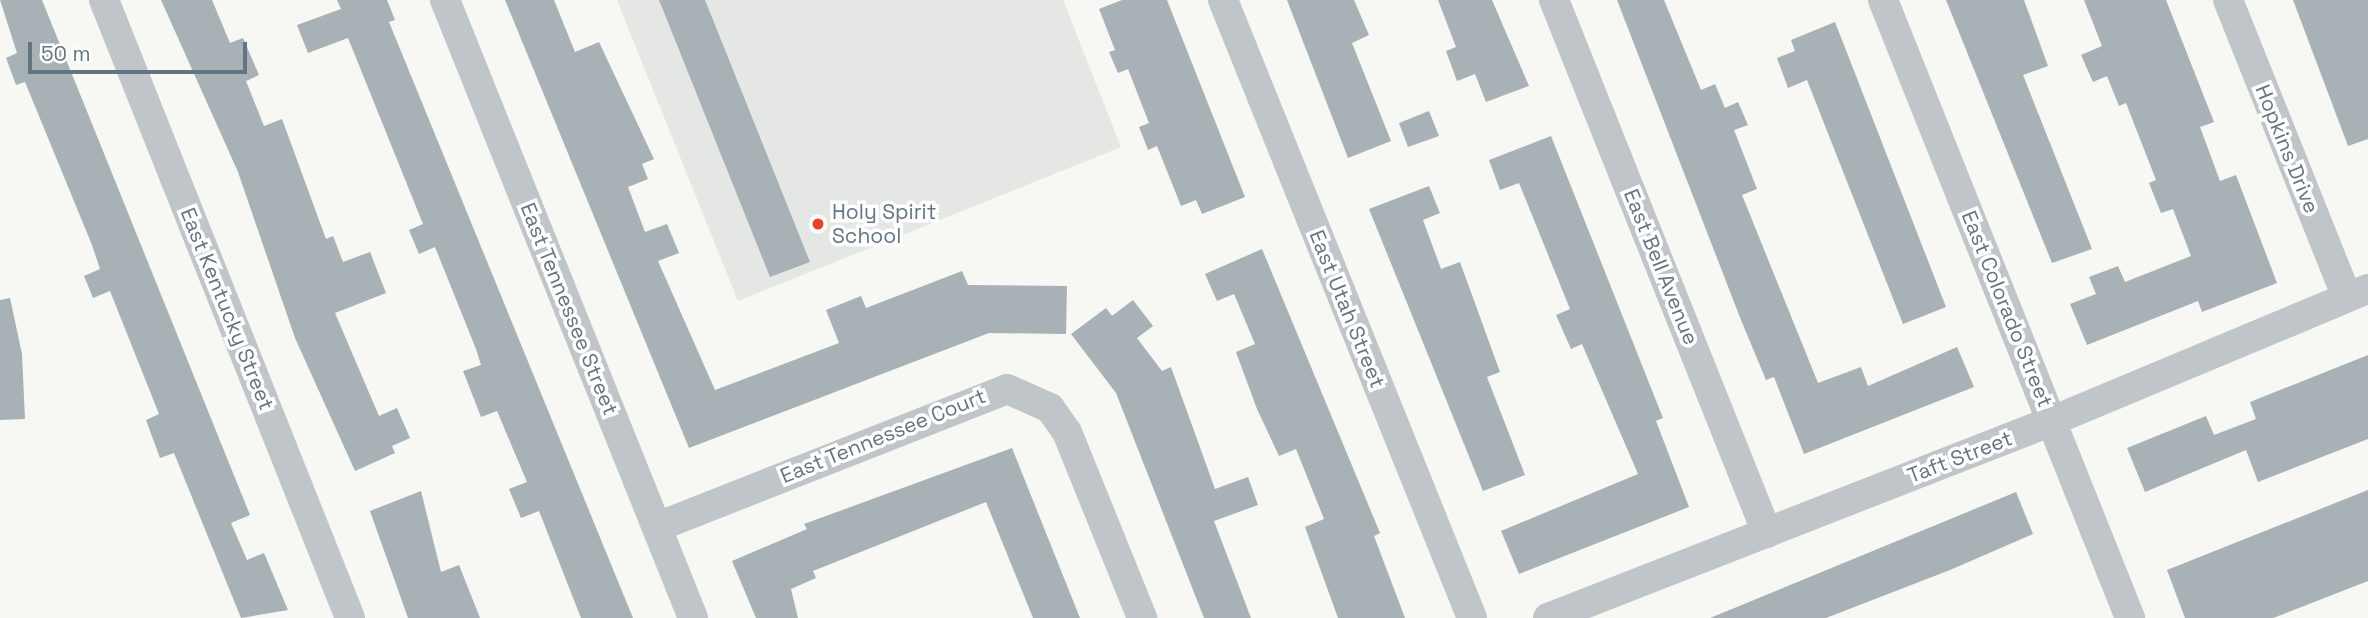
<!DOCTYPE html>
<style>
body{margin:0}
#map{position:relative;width:2368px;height:618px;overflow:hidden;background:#f7f7f4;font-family:"Space Grotesk",sans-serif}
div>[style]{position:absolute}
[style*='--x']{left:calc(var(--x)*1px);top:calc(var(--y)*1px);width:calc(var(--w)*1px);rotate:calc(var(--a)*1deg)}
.built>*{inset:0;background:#e5e7e5}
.building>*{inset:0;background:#a7b1b6}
.minor>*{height:30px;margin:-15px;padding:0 15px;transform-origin:15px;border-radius:15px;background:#c0c5c9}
.dots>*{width:19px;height:19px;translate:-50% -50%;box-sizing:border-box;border:4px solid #fff;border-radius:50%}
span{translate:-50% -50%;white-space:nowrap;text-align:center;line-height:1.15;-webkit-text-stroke:7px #fff;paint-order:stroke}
.street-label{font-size:21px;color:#627580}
.poi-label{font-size:21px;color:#627580}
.left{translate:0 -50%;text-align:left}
.scale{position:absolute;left:28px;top:42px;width:219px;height:32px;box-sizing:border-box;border:4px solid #627580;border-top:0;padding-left:9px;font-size:21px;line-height:24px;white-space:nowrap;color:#627580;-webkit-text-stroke:5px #fff;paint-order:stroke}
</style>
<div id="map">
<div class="built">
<i style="clip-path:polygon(617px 0,1063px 0,1121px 147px,738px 301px)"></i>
</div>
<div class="building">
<i style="clip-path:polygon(0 0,42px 0,250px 515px,231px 523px,247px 560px,264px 553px,288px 610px,241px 618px,174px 453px,160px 458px,146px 420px,159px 414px,110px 291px,93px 298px,84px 276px,100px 269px,92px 245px,25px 82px,16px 85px,6px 58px,17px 53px)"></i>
<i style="clip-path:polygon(161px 0,212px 0,230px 43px,243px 38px,259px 75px,246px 81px,264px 126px,282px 119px,326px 239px,333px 236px,343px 262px,370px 252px,386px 293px,335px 313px,379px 416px,397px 408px,410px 438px,392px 446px,395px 453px,355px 471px,295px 338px,238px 172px)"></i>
<i style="clip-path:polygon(337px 0,387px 0,395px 20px,389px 22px,633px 618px,581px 618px,539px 511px,521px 518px,509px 489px,527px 482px,497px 411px,481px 417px,463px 371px,481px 365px,476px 349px,435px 247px,419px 254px,409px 230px,423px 224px,348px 38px,308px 53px,297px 25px,341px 9px)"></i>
<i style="clip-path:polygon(505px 0,554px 0,575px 52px,599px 42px,654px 159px,642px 164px,648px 179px,628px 187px,645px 232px,667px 224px,679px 253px,658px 261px,715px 390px,839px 343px,826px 310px,861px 296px,866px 308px,962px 271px,968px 285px,1067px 286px,1066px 334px,989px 333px,689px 448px)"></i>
<i style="clip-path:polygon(659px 0,705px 0,810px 262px,770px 277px)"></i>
<i style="clip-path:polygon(1122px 0,1167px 0,1245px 197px,1202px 214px,1196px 200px,1181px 206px,1157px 146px,1148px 150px,1139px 127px,1149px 123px,1128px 69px,1118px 73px,1109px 52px,1115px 50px,1099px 9px)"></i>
<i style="clip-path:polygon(1287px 0,1354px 0,1369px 35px,1352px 43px,1391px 141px,1348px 158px)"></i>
<i style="clip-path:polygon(1438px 0,1492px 0,1529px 86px,1486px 102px,1475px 74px,1457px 81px,1446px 51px,1456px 47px)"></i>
<i style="clip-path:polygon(1617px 0,1664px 0,1701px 90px,1715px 84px,1725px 108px,1738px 102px,1748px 125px,1734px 130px,1757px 189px,1742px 195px,1818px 383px,1861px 367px,1868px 386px,1957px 347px,1974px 387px,1804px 454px,1774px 377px,1766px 380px,1741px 320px)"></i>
<i style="clip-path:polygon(1946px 0,2024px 0,2048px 66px,2023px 75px,2092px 249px,2052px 263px)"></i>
<i style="clip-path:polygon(2084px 0,2166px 0,2214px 122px,2200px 127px,2220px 181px,2236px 175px,2277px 283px,2202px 312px,2198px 301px,2087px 345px,2070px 304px,2096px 294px,2089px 277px,2118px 266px,2125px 282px,2191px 256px,2173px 209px,2161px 213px,2149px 183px,2156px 180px,2126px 103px,2119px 106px,2107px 76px,2093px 82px,2081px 55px,2102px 46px)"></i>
<i style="clip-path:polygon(2293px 0,2368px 0,2368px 139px,2348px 146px)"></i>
<i style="clip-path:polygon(1835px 22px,1946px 307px,1903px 324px,1807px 80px,1788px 88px,1777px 58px,1795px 51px,1791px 40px)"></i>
<i style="clip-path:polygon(1429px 111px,1439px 136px,1408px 147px,1399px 123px)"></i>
<i style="clip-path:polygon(1551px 136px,1663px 418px,1656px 421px,1689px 507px,1519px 574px,1501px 531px,1638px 474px,1582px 344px,1571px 349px,1556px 315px,1570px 309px,1519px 183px,1500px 190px,1489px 160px)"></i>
<i style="clip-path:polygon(1429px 186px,1440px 213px,1423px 220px,1441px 269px,1460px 262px,1500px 372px,1487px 377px,1525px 475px,1483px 491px,1369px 209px)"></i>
<i style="clip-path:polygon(1262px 249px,1380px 533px,1374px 536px,1405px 618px,1338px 618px,1305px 527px,1324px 519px,1296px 449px,1279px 456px,1257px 409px,1236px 352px,1255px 344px,1234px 294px,1217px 301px,1205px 274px)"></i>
<i style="clip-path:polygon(10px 298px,22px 354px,25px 419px,0 420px,0 300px)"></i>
<i style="clip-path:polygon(1133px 300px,1153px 326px,1137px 338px,1162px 371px,1171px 367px,1215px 489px,1248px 477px,1258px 505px,1214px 521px,1251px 618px,1204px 618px,1116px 393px,1071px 334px,1106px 308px,1112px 316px)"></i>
<i style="clip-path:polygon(2368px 355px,2368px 439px,2258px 482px,2246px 450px,2145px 492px,2127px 448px,2206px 416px,2214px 435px,2256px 419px,2250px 402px)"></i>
<i style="clip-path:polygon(1012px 448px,1080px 618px,1033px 618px,986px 502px,813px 571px,816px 578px,791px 589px,798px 618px,756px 618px,732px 561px,807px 529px,804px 524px)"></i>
<i style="clip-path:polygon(2368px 490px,2368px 581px,2273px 618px,2185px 618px,2167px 570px)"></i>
<i style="clip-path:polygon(421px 491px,441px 572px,459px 565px,480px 618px,408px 618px,370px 511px)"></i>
<i style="clip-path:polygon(2016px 492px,2033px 534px,1950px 570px,1826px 618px,1710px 618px)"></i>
</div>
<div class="minor">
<i style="--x:104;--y:0;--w:665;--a:68.29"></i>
<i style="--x:445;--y:0;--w:666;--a:68.13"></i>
<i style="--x:1223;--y:0;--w:666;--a:68.05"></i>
<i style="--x:1554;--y:0;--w:574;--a:68.22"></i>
<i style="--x:1883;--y:0;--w:666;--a:68.21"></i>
<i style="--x:2228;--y:0;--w:320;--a:68.2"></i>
<i style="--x:657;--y:527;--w:376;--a:-21.5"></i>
<i style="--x:1007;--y:389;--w:47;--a:23.8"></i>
<i style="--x:1050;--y:408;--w:29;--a:55"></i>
<i style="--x:1067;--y:432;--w:201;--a:68"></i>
<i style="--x:1548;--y:618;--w:541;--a:-21.35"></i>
<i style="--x:2052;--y:421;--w:342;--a:-22.7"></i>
</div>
<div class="dots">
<i style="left:818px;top:224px;background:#e54526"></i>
</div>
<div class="street-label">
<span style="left:2287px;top:149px;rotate:68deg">Hopkins Drive</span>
<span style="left:1661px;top:267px;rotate:68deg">East Bell Avenue</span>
<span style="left:227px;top:309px;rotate:68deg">East Kentucky Street</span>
<span style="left:569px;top:309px;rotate:68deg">East Tennessee Street</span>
<span style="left:1347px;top:309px;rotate:68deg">East Utah Street</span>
<span style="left:2007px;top:309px;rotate:68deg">East Colorado Street</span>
<span style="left:883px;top:436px;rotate:-22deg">East Tennessee Court</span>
<span style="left:1960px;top:457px;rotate:-21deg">Taft Street</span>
</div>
<div class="poi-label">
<span class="left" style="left:832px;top:224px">Holy Spirit<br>School</span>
</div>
<div class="scale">50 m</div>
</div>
